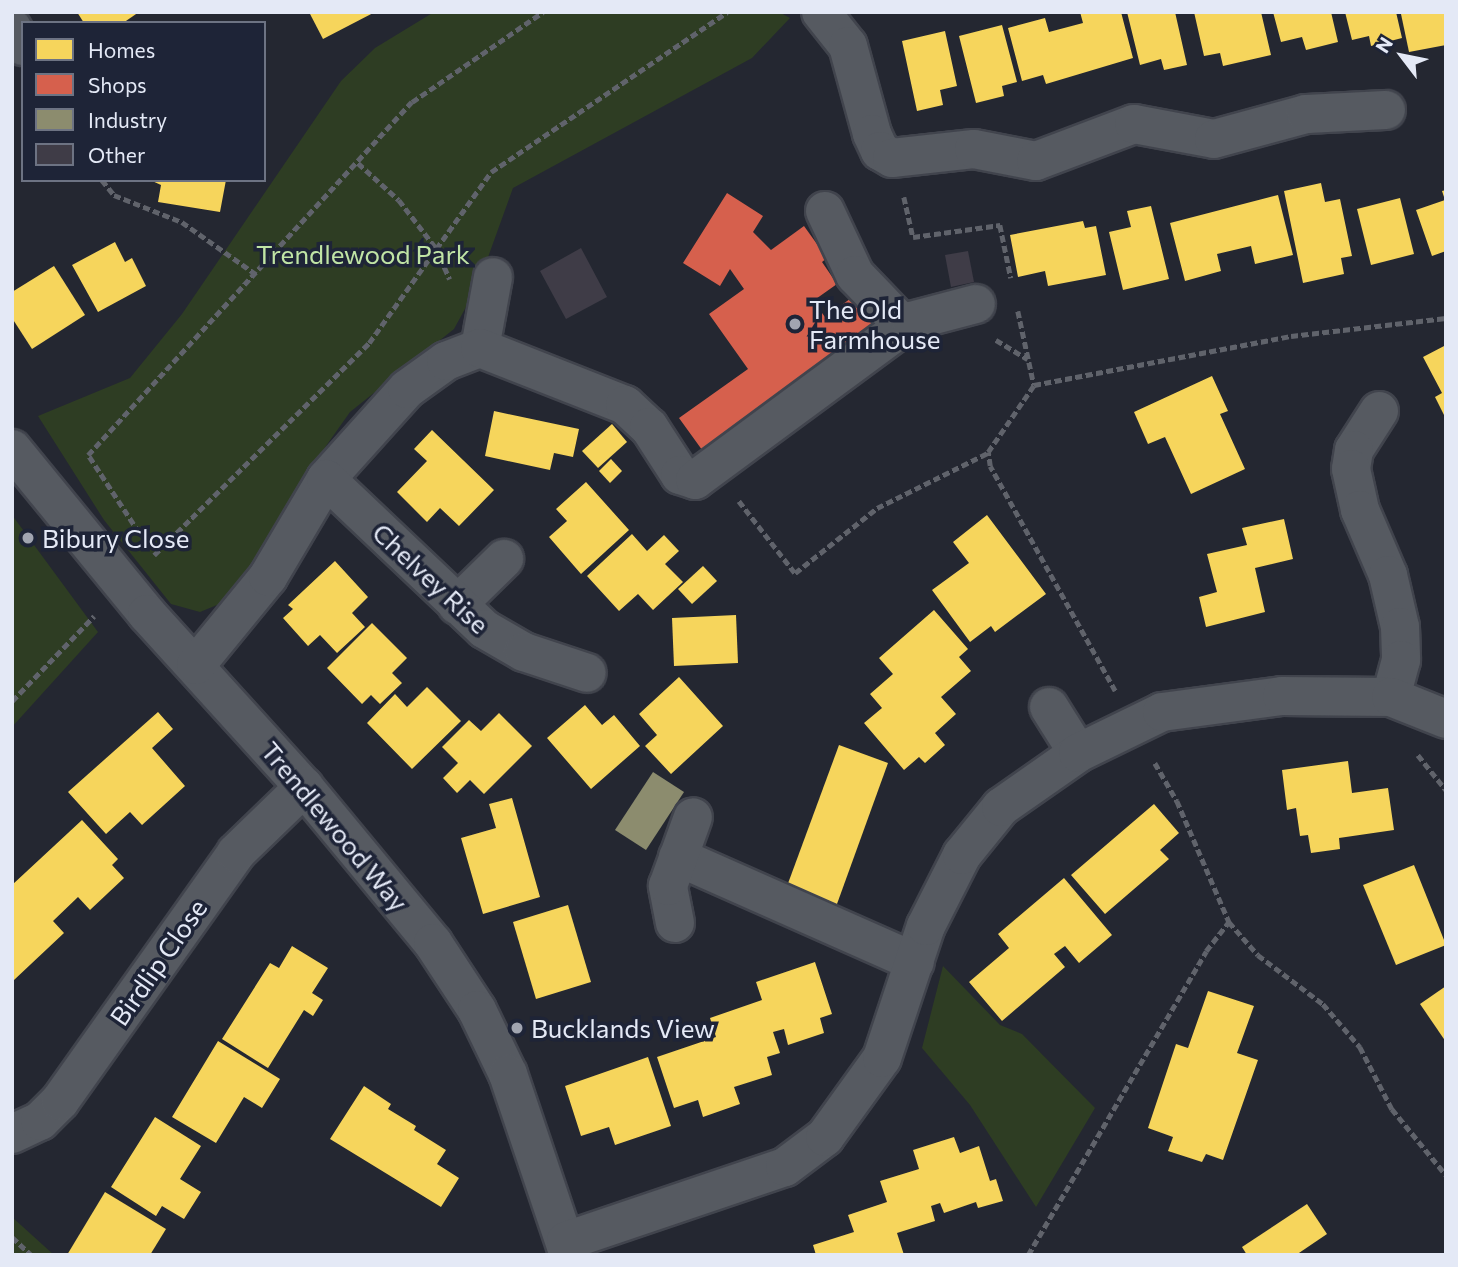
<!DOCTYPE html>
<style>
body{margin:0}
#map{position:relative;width:1458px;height:1267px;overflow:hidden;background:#242731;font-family:Commissioner,sans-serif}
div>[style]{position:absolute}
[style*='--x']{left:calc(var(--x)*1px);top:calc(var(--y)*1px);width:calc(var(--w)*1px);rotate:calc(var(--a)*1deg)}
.green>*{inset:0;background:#2e3d23}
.homes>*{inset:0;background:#f6d55c}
.shops>*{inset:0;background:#d6604d}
.industry>*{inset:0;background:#8c8c6e}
.building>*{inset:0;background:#3f3c47}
.path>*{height:4.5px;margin-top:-2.25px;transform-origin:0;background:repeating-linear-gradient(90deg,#60636b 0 7px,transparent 0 10.5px)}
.roads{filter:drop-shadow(2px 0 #41444d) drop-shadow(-2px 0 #41444d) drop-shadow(0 2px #41444d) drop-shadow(0 -2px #41444d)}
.minor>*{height:38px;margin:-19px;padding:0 19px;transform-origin:19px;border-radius:19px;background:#565a61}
.dots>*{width:19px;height:19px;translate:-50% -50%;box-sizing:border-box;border:4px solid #1e2437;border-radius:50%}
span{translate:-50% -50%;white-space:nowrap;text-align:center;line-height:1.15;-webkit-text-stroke:7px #1e2437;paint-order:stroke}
.park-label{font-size:26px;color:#c0e4a5}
.poi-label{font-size:26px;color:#e4e9f6}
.left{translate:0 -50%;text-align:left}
.street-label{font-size:26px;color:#e4e9f6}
.frame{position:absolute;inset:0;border:14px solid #e4e9f6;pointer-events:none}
.legend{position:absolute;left:21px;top:21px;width:245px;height:161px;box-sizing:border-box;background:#1e2437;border:2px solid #6d7383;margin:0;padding:9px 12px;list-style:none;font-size:21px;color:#e4e9f6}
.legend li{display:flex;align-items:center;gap:14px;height:35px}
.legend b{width:35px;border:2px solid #6d7383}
.north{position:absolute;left:1367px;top:21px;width:70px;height:70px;-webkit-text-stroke:5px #1e2437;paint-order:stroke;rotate:302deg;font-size:19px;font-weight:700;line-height:28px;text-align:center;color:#e4e9f6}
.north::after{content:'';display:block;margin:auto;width:24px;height:32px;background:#e4e9f6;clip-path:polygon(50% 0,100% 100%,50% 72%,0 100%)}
</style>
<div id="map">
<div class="green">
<i style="clip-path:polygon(434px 12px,779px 12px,790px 18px,752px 58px,513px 188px,478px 285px,454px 329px,350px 412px,302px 480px,234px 598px,200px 612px,171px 604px,104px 520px,38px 416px,130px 378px,182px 314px,341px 81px,375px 48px)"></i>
<i style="clip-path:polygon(12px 515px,98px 632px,12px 727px)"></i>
<i style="clip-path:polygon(943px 966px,1000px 1025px,1022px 1034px,1095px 1108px,1036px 1207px,970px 1105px,922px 1048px)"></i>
<i style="clip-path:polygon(12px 1217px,54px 1255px,12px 1255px)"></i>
</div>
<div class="homes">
<i style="clip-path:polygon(77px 12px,139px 12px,123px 23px,84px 23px)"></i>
<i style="clip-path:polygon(309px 12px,375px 12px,323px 39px)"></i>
<i style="clip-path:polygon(1080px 12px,1121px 12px,1133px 58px,1046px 84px,1043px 75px,1022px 81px,1008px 28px,1045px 18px,1049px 32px,1083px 23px)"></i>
<i style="clip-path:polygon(1127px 12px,1175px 12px,1187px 65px,1164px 70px,1161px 59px,1140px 65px)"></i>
<i style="clip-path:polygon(1194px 12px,1261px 12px,1271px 55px,1223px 66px,1220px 53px,1204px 56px)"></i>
<i style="clip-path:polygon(1273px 12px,1331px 12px,1338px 42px,1306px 50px,1302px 37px,1281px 42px)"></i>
<i style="clip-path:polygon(1345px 12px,1396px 12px,1402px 38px,1371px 46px,1369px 36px,1352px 40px)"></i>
<i style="clip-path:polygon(1412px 12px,1446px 12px,1446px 45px,1409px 52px,1401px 14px)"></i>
<i style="clip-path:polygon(1002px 25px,1017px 82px,1002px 86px,1004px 96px,976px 103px,959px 36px)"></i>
<i style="clip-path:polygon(945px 31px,957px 86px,940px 90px,943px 105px,917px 111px,902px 41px)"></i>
<i style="clip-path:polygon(150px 180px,226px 180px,220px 212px,158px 202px,161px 185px)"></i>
<i style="clip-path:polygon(1321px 183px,1325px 202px,1340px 199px,1352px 256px,1341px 258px,1344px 274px,1303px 283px,1284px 191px)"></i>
<i style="clip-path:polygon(1446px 190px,1446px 251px,1432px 256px,1416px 210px,1445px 200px,1442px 191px)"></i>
<i style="clip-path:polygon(1278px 195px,1293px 255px,1255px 264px,1251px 246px,1217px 254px,1221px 271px,1185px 281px,1170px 223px)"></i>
<i style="clip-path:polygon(1400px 198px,1414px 254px,1371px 265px,1357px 209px)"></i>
<i style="clip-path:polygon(1151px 206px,1169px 279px,1123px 290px,1109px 232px,1131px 227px,1127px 211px)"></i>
<i style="clip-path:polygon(1083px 221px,1085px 228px,1096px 226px,1106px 275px,1048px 286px,1045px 271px,1018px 277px,1010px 235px)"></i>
<i style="clip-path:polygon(115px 242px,125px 262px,132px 258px,146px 286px,98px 312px,72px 265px)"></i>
<i style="clip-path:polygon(54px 266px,85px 315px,32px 349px,12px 318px,12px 292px)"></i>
<i style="clip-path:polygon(1446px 345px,1446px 419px,1435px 397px,1442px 393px,1423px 357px)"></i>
<i style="clip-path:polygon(1212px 376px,1228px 411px,1220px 414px,1245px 469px,1191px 494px,1165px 437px,1148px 444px,1134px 412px)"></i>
<i style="clip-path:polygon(494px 411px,579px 429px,573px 457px,554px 453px,550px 470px,485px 456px)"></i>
<i style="clip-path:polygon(612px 424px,627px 442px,598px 468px,582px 451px)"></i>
<i style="clip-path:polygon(432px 430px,494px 490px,459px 526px,440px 508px,427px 522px,397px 492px,427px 461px,414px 449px)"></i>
<i style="clip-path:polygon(611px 459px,622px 471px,610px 483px,599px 471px)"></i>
<i style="clip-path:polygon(586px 482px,629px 530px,581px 574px,549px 537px,567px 521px,556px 509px)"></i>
<i style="clip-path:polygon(987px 515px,1046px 594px,995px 632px,991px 626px,970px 642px,932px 590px,969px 563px,953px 542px)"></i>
<i style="clip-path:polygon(1284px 519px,1293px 559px,1255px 568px,1265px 612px,1206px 627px,1199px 597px,1217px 592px,1207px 554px,1247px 545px,1242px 528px)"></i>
<i style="clip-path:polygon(632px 534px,647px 551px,664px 535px,679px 551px,665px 564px,683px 582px,653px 610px,638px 594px,619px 611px,587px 576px)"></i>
<i style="clip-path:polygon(335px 561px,368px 597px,352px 613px,365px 627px,337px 653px,320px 635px,308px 646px,283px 618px,293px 609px,288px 605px)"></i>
<i style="clip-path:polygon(703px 566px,717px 581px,692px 604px,678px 589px)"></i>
<i style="clip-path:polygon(934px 610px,968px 649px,959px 657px,971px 671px,941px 697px,956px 714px,935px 733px,945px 745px,925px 763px,919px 757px,904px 770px,864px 723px,882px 708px,870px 694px,893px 674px,879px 658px)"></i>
<i style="clip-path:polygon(736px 615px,738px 663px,674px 666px,672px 618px)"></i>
<i style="clip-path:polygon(372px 623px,407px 658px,392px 673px,402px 683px,380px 704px,371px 695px,362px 704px,327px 668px)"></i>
<i style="clip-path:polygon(679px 677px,723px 726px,671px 774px,645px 746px,657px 735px,639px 714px)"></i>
<i style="clip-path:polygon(427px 687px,461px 721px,412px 769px,367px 723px,395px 694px,407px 707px)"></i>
<i style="clip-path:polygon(585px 705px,602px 725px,614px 715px,640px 746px,591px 789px,547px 738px)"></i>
<i style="clip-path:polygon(158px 712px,173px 729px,152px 748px,185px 786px,142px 825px,130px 812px,106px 834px,68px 792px)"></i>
<i style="clip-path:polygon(499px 713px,532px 746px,484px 794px,470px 780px,457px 793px,443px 778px,458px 763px,442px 747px,469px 720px,481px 731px)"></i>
<i style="clip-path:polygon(839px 745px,888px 763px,833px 915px,783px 897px)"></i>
<i style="clip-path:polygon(1348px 761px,1352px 793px,1388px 788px,1394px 830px,1339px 838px,1340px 849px,1311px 853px,1308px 835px,1300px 836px,1296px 808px,1287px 810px,1282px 770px)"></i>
<i style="clip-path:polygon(512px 798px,540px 897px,483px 914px,461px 838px,496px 828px,489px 804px)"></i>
<i style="clip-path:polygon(1154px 804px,1179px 833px,1160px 850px,1169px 859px,1105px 914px,1071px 875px)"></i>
<i style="clip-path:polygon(82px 820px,118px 859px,112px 865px,124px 878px,90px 910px,78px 897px,53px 921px,64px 933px,14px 980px,12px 885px)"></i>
<i style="clip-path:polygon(1414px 865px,1446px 945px,1396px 965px,1363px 885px)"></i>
<i style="clip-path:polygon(1064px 878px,1112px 935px,1079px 963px,1065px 946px,1054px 954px,1065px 967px,1002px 1021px,969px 982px,1009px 948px,998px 934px)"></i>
<i style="clip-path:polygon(568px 905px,591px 982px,536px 999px,513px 922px)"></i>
<i style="clip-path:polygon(292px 946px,328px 968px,312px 993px,323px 1000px,313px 1016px,304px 1010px,268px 1068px,222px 1039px,270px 963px,279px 968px)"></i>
<i style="clip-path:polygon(815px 962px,832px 1014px,820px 1018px,824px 1033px,788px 1045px,784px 1029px,773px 1032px,780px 1053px,767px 1057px,772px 1075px,734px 1087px,740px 1104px,703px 1117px,698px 1100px,674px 1108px,657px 1057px,716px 1037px,710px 1018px,762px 1000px,756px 982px)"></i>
<i style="clip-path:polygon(1446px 986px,1446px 1042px,1420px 1004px)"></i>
<i style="clip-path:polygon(1208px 991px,1254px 1006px,1237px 1053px,1258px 1060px,1223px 1160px,1206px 1154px,1202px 1162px,1168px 1151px,1173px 1137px,1148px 1128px,1176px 1044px,1188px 1048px)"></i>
<i style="clip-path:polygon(218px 1041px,280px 1079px,262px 1108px,244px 1097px,216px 1143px,172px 1117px)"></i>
<i style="clip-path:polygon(648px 1057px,671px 1126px,615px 1145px,609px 1127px,581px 1136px,565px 1086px)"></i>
<i style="clip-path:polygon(364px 1086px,391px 1104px,388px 1109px,416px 1126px,414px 1130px,446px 1150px,437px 1164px,459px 1178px,441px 1207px,330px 1139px)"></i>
<i style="clip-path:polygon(155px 1117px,201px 1146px,180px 1179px,201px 1192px,184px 1219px,162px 1206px,156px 1216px,111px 1187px)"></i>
<i style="clip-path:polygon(954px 1137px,960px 1153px,979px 1146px,990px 1181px,996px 1179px,1003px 1201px,978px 1208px,976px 1202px,944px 1213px,940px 1203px,931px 1206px,935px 1221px,897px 1233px,904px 1255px,816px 1255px,813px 1245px,854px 1232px,848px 1215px,887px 1202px,880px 1181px,919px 1169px,913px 1150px)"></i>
<i style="clip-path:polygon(105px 1192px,166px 1229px,150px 1255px,67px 1255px)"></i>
<i style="clip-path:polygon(1307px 1204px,1327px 1234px,1296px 1255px,1247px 1255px,1242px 1247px)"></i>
</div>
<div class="shops">
<i style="clip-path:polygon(727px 193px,763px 216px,753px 232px,771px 250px,804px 226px,827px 258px,822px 262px,837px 284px,813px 301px,825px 317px,854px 296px,879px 330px,705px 454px,679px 418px,748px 369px,709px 314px,744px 289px,730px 269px,720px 286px,683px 263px)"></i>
</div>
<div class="industry">
<i style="clip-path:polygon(653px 772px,684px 792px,646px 850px,615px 830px)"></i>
</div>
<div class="building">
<i style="clip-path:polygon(581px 248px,607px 297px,566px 319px,540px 271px)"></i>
<i style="clip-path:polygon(968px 251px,974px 282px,951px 287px,945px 255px)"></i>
</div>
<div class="path">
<i style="--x:358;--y:163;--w:55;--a:42.1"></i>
<i style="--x:399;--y:200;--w:61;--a:52.4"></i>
<i style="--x:436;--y:248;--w:34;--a:66"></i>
<i style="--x:102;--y:180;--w:19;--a:51"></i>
<i style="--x:114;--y:195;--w:73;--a:21.7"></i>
<i style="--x:182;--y:222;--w:92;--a:35.2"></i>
<i style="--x:904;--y:197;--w:41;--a:77.3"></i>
<i style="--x:913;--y:237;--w:88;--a:-7.9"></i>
<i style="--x:1000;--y:225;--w:54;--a:78.3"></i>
<i style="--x:1018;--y:311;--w:76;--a:77.8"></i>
<i style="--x:996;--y:340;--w:37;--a:31"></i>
<i style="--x:739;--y:501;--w:91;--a:52.1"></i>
<i style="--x:795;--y:573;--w:105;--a:-38.4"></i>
<i style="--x:877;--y:508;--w:124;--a:-26.4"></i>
<i style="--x:139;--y:533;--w:93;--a:-123.2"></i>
<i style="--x:88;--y:455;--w:479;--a:-47.5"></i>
<i style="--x:412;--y:102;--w:159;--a:-34.5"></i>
<i style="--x:154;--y:555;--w:302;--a:-44.6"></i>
<i style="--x:369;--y:343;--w:210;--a:-54.5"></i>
<i style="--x:491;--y:172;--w:285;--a:-34.1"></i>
<i style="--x:1115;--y:691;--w:257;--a:-119.1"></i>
<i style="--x:990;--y:466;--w:14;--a:-98"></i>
<i style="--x:988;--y:452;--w:81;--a:-55.5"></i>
<i style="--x:1034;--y:385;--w:262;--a:-10.8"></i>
<i style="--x:1291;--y:336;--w:156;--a:-6.6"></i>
<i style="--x:12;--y:701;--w:118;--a:-46"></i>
<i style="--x:1418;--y:755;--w:45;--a:51.3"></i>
<i style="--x:1155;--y:763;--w:44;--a:59.9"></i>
<i style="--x:1177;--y:801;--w:132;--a:66.7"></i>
<i style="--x:1229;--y:922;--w:44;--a:48.7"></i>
<i style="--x:1258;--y:955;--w:81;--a:37"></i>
<i style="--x:1323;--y:1004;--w:57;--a:49.3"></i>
<i style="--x:1360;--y:1047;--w:70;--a:62.7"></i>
<i style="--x:1392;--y:1109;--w:85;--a:50.7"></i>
<i style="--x:12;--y:1237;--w:26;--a:43"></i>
<i style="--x:1028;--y:1255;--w:352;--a:-59.6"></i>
<i style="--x:1206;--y:951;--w:37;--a:-52"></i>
</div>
<div class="roads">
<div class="minor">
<i style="--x:821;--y:12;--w:43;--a:51.5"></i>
<i style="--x:848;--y:46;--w:91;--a:74.7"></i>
<i style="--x:872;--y:134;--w:19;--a:65"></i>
<i style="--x:880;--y:151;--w:14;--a:30"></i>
<i style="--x:892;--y:158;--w:82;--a:-6.3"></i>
<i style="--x:974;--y:149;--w:63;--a:11"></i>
<i style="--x:1036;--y:161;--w:105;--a:-20.7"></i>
<i style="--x:1134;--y:124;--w:81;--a:10.6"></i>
<i style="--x:1214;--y:139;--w:95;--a:-15.2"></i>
<i style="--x:1306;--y:114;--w:80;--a:-2.9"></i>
<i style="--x:12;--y:28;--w:21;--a:59"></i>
<i style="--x:825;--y:211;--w:71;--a:64.9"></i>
<i style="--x:855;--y:275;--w:71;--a:46.1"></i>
<i style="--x:480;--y:348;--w:72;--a:-79.6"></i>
<i style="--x:1379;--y:411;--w:46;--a:122.7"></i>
<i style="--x:1354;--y:450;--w:19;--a:99"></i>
<i style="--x:1351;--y:469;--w:42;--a:77.6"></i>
<i style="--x:1360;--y:510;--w:71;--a:66.7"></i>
<i style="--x:1388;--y:575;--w:53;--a:77"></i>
<i style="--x:1400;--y:627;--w:33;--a:88"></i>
<i style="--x:1401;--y:660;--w:38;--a:105"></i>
<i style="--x:12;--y:449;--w:213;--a:50.7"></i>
<i style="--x:147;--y:614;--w:234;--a:47.8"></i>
<i style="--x:304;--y:787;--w:202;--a:50.4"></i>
<i style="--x:433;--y:943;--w:80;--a:56.7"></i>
<i style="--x:477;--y:1010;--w:71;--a:64.2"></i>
<i style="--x:508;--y:1074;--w:191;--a:71.4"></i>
<i style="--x:326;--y:479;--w:121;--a:-48"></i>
<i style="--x:407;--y:389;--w:48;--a:-35.7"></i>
<i style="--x:446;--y:361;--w:36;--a:-21"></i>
<i style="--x:480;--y:348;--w:156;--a:21.5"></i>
<i style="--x:625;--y:405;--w:33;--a:43"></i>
<i style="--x:649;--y:427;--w:57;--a:57.1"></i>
<i style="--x:680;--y:475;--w:16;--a:18"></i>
<i style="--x:695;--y:480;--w:268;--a:-36.4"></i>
<i style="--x:911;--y:321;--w:67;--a:-14.7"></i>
<i style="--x:457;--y:605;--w:66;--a:-44.4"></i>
<i style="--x:196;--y:665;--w:114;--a:-50.7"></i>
<i style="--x:268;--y:577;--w:114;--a:-59.4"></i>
<i style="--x:326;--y:479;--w:218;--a:43.5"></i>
<i style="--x:484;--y:629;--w:46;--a:29.9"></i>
<i style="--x:524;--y:652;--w:66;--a:18.4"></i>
<i style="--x:1049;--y:707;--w:54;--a:57.8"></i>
<i style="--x:678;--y:857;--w:259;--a:23.9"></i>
<i style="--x:675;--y:923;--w:38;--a:-101"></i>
<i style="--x:668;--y:886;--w:73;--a:-70.1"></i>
<i style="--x:12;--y:1134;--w:31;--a:-25"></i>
<i style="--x:40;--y:1121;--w:28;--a:-45"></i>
<i style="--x:60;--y:1101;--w:304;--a:-54.6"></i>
<i style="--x:236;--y:853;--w:95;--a:-44.1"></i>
<i style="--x:566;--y:1241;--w:231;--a:-18.7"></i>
<i style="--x:785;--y:1167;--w:50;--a:-36.9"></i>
<i style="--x:825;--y:1137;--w:97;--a:-54.2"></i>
<i style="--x:882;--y:1058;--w:139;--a:-71.6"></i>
<i style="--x:926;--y:926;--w:80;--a:-63.1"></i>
<i style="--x:962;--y:855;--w:62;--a:-50.9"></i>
<i style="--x:1001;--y:807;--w:94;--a:-35"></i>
<i style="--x:1078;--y:753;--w:93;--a:-26"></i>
<i style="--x:1162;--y:712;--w:121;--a:-7.6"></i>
<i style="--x:1282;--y:696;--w:109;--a:0.5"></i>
<i style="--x:1391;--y:697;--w:59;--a:21.8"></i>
</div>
</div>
<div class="dots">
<i style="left:795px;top:324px;background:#a1a5b1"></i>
<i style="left:28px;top:538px;background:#a1a5b1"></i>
<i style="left:517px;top:1028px;background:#a1a5b1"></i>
</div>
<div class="park-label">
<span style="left:363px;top:254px">Trendlewood Park</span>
</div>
<div class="poi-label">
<span class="left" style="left:809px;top:324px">The Old<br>Farmhouse</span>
<span class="left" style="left:42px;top:538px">Bibury Close</span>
<span class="left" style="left:531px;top:1028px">Bucklands View</span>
</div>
<div class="street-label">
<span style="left:431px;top:578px;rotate:43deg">Chelvey Rise</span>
<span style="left:335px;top:826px;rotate:50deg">Trendlewood Way</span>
<span style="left:158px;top:962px;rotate:-55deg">Birdlip Close</span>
</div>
<div class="frame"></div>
<ul class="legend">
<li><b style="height:19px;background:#f6d55c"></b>Homes</li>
<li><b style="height:19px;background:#d6604d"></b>Shops</li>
<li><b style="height:19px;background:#8c8c6e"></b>Industry</li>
<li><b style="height:19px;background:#3f3c47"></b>Other</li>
</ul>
<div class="north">N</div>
</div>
